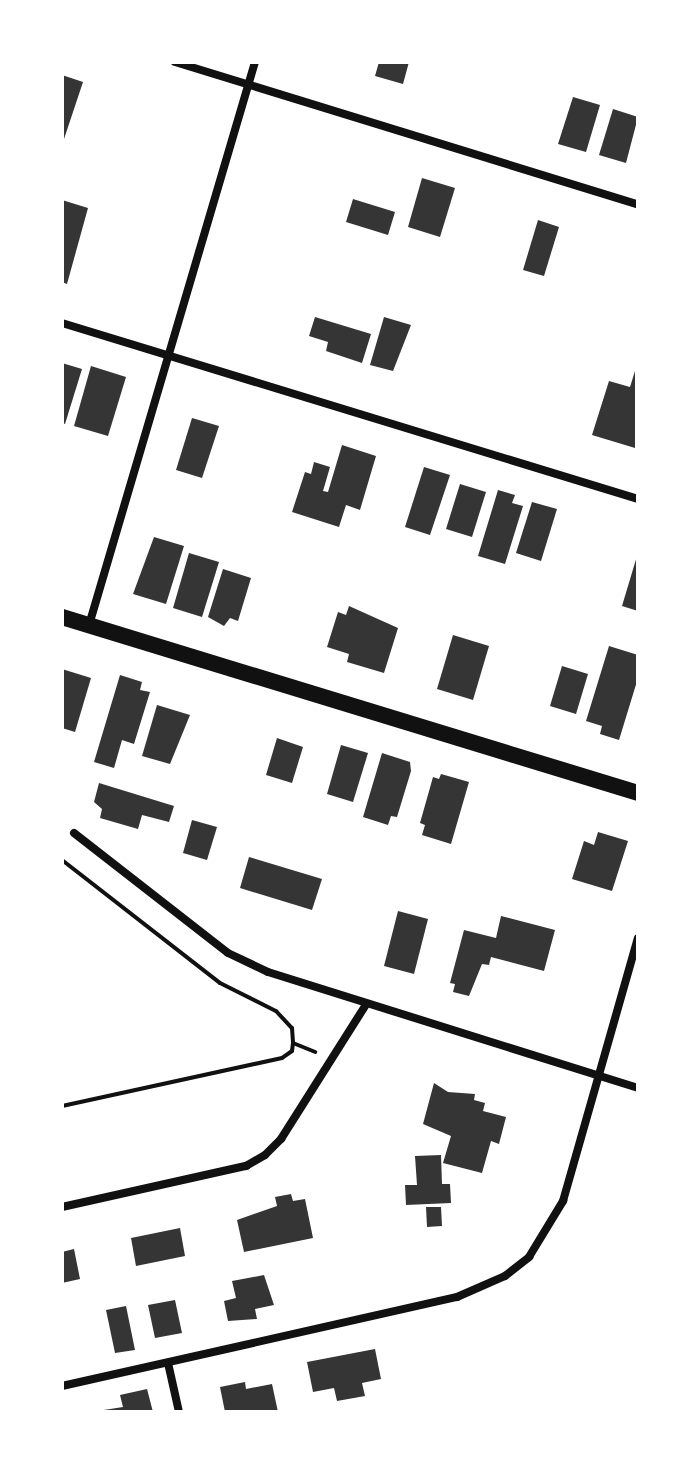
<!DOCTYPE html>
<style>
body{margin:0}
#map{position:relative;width:700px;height:1474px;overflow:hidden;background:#fff;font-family:"PT Serif",serif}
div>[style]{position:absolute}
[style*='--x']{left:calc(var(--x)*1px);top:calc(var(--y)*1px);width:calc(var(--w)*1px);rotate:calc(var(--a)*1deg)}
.building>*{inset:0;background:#353535}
.path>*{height:4px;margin:-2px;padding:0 2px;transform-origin:2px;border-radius:2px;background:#111}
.minor>*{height:8px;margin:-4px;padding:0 4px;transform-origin:4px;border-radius:4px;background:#111}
.secondary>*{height:16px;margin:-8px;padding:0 8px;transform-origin:8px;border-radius:8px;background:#111}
span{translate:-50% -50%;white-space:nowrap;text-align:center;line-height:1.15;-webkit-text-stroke:6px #fff;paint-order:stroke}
.frame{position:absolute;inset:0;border:64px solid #fff;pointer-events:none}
</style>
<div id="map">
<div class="building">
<i style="clip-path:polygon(379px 62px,409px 62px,403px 84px,375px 76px)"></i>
<i style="clip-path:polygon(62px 75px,83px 82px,63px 142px,62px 142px)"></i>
<i style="clip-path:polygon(573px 97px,600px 105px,586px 152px,558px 144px)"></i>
<i style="clip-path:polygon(613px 109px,638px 117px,626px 163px,599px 155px)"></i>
<i style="clip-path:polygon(422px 178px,455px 188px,440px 237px,408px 227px)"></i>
<i style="clip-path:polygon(353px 199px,395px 212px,388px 235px,346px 222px)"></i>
<i style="clip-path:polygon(62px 200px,88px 208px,67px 284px,62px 282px)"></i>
<i style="clip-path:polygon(538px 220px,559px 227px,544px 276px,523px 270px)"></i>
<i style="clip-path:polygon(315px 317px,371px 334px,362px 363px,326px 351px,328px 342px,309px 336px)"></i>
<i style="clip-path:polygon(384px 317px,411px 325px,393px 371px,370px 365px)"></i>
<i style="clip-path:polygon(62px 363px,82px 369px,65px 424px,62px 423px)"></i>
<i style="clip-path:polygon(91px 366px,126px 377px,108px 436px,74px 426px)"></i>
<i style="clip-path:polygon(635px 371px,635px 448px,592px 435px,609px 381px,630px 387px)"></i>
<i style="clip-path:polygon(192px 418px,219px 426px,202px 478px,176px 470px)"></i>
<i style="clip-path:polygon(342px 445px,376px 456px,360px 510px,346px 505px,339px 527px,292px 512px,305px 472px,311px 474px,314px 462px,330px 467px,323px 491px,328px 492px)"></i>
<i style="clip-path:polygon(424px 467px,450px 475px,430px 535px,405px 527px)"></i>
<i style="clip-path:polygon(460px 484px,486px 492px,472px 537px,446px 529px)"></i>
<i style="clip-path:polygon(498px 490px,515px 495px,512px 503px,523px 506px,505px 564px,478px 556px)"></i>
<i style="clip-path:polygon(532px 502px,557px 509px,541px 561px,516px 553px)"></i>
<i style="clip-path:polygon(154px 537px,184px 546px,166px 604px,133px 594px)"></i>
<i style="clip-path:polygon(189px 553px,219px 562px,202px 617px,173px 608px)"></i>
<i style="clip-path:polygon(637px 556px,638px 557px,638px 611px,622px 606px)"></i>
<i style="clip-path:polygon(223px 569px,251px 578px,238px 621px,230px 618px,224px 626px,208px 617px)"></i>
<i style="clip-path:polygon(349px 606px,398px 628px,384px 673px,347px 662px,349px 654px,327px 647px,338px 612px,346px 615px)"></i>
<i style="clip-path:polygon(453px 635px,489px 646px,473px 700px,437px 689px)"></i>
<i style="clip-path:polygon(609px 646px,638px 655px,638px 678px,619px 740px,600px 734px,602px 726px,586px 721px)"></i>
<i style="clip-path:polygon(562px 666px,588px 674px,576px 714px,550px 706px)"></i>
<i style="clip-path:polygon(62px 669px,91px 678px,75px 732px,62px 728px)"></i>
<i style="clip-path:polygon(120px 675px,142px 682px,140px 690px,150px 692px,134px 744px,122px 740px,114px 768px,94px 762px)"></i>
<i style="clip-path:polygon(157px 705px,190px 715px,170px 764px,142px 756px)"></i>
<i style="clip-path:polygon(277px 738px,303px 747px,292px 783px,266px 775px)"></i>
<i style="clip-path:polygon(341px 745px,368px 753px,353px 802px,327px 794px)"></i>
<i style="clip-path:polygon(382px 753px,410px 762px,411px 771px,397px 817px,391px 816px,388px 825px,363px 817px)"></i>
<i style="clip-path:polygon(441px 774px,469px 782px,451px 844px,422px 835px,425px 825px,420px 823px,433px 777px,439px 779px)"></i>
<i style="clip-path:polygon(99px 783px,174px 806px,169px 822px,142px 815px,138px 829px,100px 818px,102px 809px,94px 802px)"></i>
<i style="clip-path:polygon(192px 820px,217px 827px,207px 860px,183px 853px)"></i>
<i style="clip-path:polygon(598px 832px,628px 841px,612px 891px,572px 879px,584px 841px,594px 845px)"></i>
<i style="clip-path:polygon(249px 857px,322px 879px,312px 910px,240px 888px)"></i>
<i style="clip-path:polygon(398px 911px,428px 919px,414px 974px,384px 966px)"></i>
<i style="clip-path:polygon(501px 916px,555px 930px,544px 971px,491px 957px,489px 965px,482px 964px,469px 996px,453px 992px,455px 984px,450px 983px,464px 930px,496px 938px)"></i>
<i style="clip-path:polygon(434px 1083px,448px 1092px,475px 1094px,474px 1100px,485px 1103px,483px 1111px,506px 1117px,499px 1144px,491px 1141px,482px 1173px,443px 1163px,451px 1136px,423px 1124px)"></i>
<i style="clip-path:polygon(441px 1155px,442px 1184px,450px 1184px,451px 1203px,406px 1205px,405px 1185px,417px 1185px,415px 1156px)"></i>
<i style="clip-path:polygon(291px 1194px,293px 1201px,305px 1199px,313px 1238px,244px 1252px,237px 1220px,277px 1206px,275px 1197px)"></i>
<i style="clip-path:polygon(426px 1207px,441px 1207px,442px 1226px,427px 1227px)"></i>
<i style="clip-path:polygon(180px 1228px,185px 1256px,136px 1266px,131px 1238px)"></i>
<i style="clip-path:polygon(74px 1249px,80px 1279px,62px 1283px,62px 1252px)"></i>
<i style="clip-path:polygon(264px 1275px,274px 1305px,255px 1309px,257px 1319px,228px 1321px,224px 1301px,236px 1298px,232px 1281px)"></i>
<i style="clip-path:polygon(175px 1300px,182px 1333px,155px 1338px,148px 1305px)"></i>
<i style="clip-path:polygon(126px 1306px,135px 1350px,115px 1353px,106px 1310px)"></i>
<i style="clip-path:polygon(375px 1349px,381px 1379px,362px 1383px,365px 1396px,337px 1401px,334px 1388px,313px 1392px,307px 1362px)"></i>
<i style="clip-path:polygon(245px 1382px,246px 1389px,272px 1384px,278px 1412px,225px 1412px,220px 1387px)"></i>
<i style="clip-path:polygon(147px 1389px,153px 1412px,91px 1412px,123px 1407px,120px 1395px)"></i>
</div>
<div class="path">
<i style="--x:62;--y:860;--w:200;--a:37.9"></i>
<i style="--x:220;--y:983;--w:63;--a:26.6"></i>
<i style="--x:276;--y:1011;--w:23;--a:47"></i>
<i style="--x:292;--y:1028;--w:15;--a:86"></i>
<i style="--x:293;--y:1043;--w:8;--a:97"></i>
<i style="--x:292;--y:1051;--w:12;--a:145"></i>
<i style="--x:282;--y:1058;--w:225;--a:167.7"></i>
<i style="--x:293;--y:1043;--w:24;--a:22"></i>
</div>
<div class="minor">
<i style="--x:175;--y:62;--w:484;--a:17.1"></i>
<i style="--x:62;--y:323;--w:602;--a:16.99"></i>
<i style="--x:89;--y:625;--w:587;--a:-73.57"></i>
<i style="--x:74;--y:833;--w:195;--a:37.9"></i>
<i style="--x:228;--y:953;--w:44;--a:25.4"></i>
<i style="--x:268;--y:972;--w:388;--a:17.4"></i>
<i style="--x:62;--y:1207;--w:189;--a:-12.6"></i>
<i style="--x:246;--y:1166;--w:22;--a:-30"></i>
<i style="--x:265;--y:1155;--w:23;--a:-45"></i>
<i style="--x:281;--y:1139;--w:157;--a:-57.7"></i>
<i style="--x:168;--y:1363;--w:50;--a:77.3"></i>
<i style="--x:62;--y:1386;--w:405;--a:-12.7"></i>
<i style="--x:457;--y:1297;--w:52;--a:-23.6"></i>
<i style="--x:505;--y:1276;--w:31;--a:-38"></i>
<i style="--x:529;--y:1257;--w:66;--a:-58.7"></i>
<i style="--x:563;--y:1201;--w:273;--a:-74.1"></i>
</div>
<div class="secondary">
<i style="--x:62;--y:617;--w:602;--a:16.99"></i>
</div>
<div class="frame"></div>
</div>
